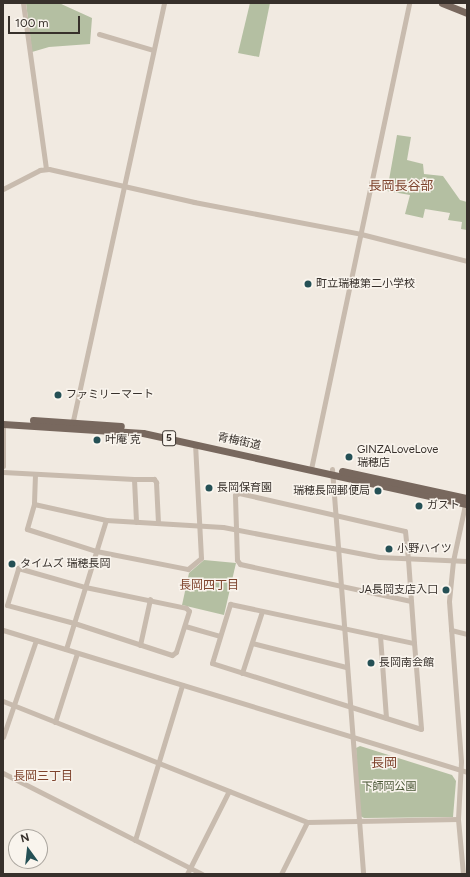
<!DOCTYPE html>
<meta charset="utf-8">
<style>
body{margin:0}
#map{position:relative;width:470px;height:877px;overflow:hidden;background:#f1eae1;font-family:Figtree,"Noto Sans JP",sans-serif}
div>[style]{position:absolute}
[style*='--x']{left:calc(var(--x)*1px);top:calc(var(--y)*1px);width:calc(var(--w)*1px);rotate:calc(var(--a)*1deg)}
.green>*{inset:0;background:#b4bfa2}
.minor>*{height:5px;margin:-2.5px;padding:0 2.5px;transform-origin:2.5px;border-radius:2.5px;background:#c8bbae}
.major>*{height:7px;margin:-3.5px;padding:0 3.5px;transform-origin:3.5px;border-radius:3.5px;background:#78685e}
.dots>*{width:11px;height:11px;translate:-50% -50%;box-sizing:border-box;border:2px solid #f9f4ed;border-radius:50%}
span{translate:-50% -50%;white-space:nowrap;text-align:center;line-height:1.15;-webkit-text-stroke:3px #f9f4ed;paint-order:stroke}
.shield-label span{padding:1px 3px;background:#f9f4ed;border:1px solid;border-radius:3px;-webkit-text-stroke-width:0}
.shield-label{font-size:10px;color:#37302b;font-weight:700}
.poi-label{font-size:11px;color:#37302b}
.left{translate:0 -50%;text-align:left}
.right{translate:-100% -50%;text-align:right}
.street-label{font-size:11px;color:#37302b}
.park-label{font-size:11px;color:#465332}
.neighbourhood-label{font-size:12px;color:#7e432d}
.quarter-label{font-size:13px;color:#7e432d}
.frame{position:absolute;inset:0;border:4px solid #37302b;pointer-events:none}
.north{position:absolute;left:8px;top:829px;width:40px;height:40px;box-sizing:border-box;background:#f9f4ed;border:1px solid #aba69f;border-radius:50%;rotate:345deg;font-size:11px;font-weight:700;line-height:16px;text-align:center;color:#37302b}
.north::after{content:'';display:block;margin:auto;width:14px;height:18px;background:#255055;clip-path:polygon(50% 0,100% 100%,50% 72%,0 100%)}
.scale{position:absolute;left:8px;top:16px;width:72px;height:18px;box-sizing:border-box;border:2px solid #37302b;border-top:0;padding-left:5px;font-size:12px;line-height:14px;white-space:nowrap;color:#37302b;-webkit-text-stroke:3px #f9f4ed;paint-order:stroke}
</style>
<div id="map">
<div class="green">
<i style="clip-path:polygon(26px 3px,59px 3px,92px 18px,90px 44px,49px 47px,32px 52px)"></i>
<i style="clip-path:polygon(250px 3px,270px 3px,259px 57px,238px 53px)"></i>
<i style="clip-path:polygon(397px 135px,411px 137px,407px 160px,423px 164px,424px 174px,443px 176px,460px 200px,467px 202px,467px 230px,461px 229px,462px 222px,448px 220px,450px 213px,425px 209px,423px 218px,405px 214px,410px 195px,387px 191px)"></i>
<i style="clip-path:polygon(204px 560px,236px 563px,224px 615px,182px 605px,189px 573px)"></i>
<i style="clip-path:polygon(360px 746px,452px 775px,456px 781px,453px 817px,364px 818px,360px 816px,356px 748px)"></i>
</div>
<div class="minor">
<i style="--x:23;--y:3;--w:167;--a:82.1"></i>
<i style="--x:99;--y:34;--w:56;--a:16.5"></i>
<i style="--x:3;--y:189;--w:42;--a:-27.2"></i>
<i style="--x:40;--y:170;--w:9;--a:-6"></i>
<i style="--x:49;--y:169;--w:149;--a:12.8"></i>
<i style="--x:194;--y:202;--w:170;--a:10.8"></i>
<i style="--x:361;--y:234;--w:109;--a:14.3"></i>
<i style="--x:72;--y:425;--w:432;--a:-77.7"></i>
<i style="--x:3;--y:426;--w:40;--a:90"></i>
<i style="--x:311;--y:469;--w:476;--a:-78.1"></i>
<i style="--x:332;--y:469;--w:406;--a:85.6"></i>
<i style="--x:3;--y:472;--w:131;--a:3.1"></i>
<i style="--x:134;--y:479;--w:43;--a:87.3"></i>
<i style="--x:35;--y:474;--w:30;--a:92"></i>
<i style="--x:34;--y:504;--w:26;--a:106"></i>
<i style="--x:27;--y:529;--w:72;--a:17.7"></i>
<i style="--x:96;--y:551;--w:94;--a:11.1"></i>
<i style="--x:188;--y:569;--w:17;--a:-40"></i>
<i style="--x:201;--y:558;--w:114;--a:-93"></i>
<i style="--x:134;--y:479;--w:20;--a:0"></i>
<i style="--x:154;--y:479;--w:4;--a:56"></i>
<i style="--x:156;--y:482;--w:41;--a:87.2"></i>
<i style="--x:34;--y:504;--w:74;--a:12.5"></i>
<i style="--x:106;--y:520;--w:117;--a:3.4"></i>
<i style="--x:223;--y:527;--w:159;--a:10.9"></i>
<i style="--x:379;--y:557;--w:88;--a:2.6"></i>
<i style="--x:18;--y:568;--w:70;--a:15.8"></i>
<i style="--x:85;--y:587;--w:103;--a:11.7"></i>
<i style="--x:186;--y:608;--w:4;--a:45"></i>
<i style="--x:189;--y:611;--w:43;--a:107.6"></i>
<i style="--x:176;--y:652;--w:5;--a:143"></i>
<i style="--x:172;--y:655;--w:103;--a:-161.9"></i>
<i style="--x:74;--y:623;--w:69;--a:-165"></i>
<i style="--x:7;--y:605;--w:39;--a:-73"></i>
<i style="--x:411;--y:601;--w:175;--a:-167.8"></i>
<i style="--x:240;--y:564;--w:5;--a:-127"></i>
<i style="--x:237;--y:560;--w:65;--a:-91.8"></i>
<i style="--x:235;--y:495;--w:4;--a:-27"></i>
<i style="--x:239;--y:493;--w:170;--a:12.9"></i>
<i style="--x:405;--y:531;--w:28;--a:84"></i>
<i style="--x:408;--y:559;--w:84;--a:85.9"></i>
<i style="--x:414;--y:643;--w:86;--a:85.3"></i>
<i style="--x:421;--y:729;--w:219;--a:-162.5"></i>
<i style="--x:212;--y:663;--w:62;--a:-73"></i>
<i style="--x:230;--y:604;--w:188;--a:12"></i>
<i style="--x:185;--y:626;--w:35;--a:16"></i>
<i style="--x:3;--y:630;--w:485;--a:17"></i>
<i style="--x:451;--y:630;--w:16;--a:14"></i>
<i style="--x:380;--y:636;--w:82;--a:85.8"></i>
<i style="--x:252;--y:643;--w:97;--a:14.3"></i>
<i style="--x:140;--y:645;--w:47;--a:-77.7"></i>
<i style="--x:66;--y:649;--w:135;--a:-72.8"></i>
<i style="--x:242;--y:673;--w:65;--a:-72.1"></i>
<i style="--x:3;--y:701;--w:327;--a:21.7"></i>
<i style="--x:307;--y:822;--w:151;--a:-1.1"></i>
<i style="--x:55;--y:722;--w:72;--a:-72.3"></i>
<i style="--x:3;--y:737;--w:102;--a:-71.2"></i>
<i style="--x:3;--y:773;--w:223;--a:26.9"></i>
<i style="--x:135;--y:840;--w:162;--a:-73.1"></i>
<i style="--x:187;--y:874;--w:93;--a:-63.2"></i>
<i style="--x:281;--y:874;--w:58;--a:-63.4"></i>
<i style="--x:463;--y:874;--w:55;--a:-95.2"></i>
<i style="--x:458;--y:819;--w:58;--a:-87"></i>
<i style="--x:461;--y:761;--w:160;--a:-94.3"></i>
<i style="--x:449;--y:601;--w:40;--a:-84.3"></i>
<i style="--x:453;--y:561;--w:62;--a:-78"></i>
</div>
<div class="major">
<i style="--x:442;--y:3;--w:27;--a:22"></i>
<i style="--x:33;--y:420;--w:88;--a:3.9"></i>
<i style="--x:3;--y:424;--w:140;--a:3.7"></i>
<i style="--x:143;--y:433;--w:332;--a:12.4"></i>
<i style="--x:342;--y:471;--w:128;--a:12.2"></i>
</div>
<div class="dots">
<i style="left:308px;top:284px;background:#255055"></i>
<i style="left:58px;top:395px;background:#255055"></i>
<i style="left:97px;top:440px;background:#255055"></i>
<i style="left:349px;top:457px;background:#255055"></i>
<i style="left:209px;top:488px;background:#255055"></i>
<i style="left:378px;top:491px;background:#255055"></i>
<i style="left:419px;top:506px;background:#255055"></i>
<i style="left:389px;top:549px;background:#255055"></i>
<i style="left:12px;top:564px;background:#255055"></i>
<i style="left:446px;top:590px;background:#255055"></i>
<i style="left:371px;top:663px;background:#255055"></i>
</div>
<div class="shield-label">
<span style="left:169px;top:438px">5</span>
</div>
<div class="poi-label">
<span class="left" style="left:316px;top:284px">町立瑞穂第二小学校</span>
<span class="left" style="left:66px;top:395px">ファミリーマート</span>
<span class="left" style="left:105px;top:440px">叶庵 克</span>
<span class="left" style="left:357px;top:457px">GINZALoveLove<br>瑞穂店</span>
<span class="left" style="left:217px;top:488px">長岡保育園</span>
<span class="right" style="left:370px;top:491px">瑞穂長岡郵便局</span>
<span class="left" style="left:427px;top:506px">ガスト</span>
<span class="left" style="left:397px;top:549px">小野ハイツ</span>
<span class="left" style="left:20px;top:564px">タイムズ 瑞穂長岡</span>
<span class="right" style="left:438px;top:590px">JA長岡支店入口</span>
<span class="left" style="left:379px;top:663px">長岡南会館</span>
</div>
<div class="street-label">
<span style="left:239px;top:442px;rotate:12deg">青梅街道</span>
</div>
<div class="park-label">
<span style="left:389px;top:787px">下師岡公園</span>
</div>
<div class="neighbourhood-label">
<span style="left:209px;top:586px">長岡四丁目</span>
<span style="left:43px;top:777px">長岡三丁目</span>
</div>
<div class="quarter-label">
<span style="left:401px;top:186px">長岡長谷部</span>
<span style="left:384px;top:763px">長岡</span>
</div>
<div class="frame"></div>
<div class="north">N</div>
<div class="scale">100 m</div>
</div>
